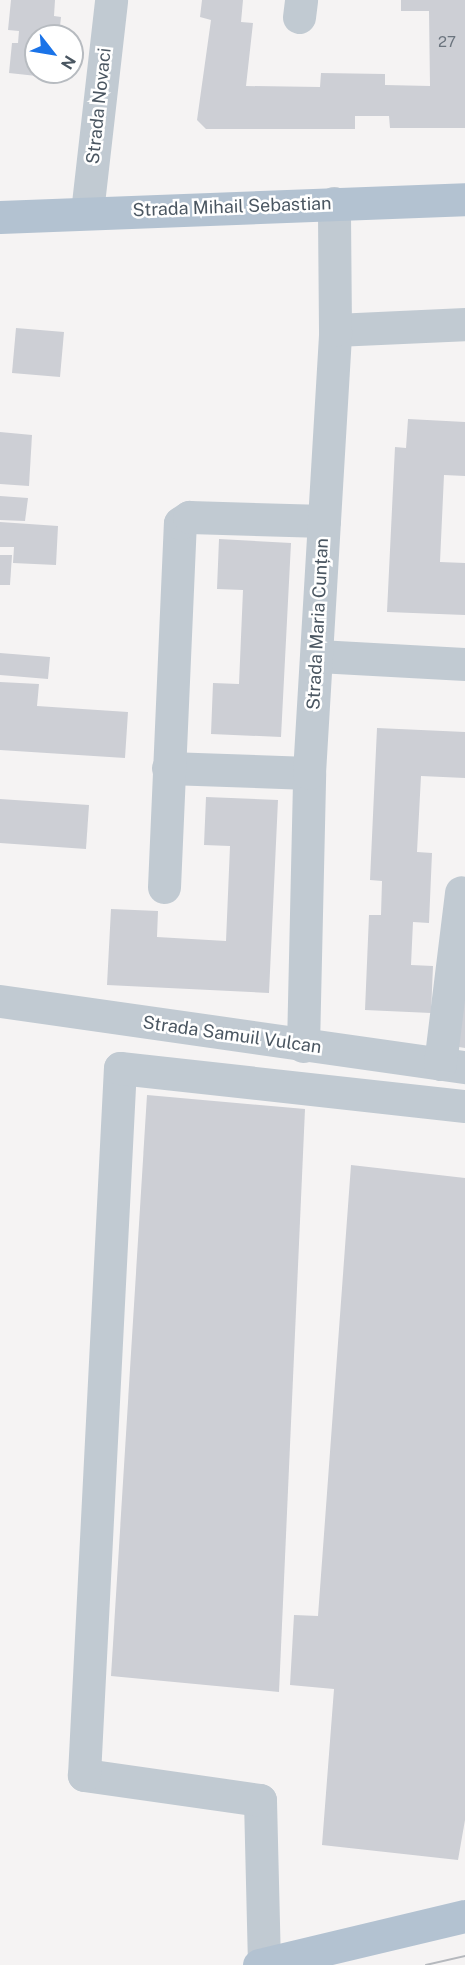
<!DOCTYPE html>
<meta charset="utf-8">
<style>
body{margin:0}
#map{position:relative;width:465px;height:1965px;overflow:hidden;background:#f5f3f3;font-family:"Public Sans",sans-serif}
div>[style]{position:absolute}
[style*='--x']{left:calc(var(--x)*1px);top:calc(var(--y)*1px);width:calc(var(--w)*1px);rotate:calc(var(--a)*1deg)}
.building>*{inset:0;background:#cdcfd5}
.minor>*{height:33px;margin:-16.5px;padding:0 16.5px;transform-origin:16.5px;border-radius:16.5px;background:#c1cad2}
.major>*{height:33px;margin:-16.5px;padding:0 16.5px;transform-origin:16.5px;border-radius:16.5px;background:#b3c2d1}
.tram>*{height:1.5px;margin:-0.75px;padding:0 0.75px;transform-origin:0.75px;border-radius:0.75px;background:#b5b8bd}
span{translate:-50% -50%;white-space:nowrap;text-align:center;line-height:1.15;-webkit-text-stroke:5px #fff;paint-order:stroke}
.number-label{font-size:15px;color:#6b747e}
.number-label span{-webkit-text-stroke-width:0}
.street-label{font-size:18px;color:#4a5661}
.north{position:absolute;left:24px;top:24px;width:60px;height:60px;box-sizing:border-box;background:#fff;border:2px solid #b7bbc0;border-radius:50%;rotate:121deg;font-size:16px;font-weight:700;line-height:24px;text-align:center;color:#4a5661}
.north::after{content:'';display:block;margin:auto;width:21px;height:27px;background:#1a73e8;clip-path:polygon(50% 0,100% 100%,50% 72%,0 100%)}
</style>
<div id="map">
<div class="building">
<i style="clip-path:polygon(11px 0,55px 0,54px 16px,61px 17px,59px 36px,36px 36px,36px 72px,56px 72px,55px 78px,9px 73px,12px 43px,18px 43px,19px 31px,8px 30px)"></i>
<i style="clip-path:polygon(202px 0,243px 0,241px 22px,253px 23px,246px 86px,320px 87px,321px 73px,385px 74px,385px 85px,430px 86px,429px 11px,401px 11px,401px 0,465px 0,465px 128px,390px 128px,389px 116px,355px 116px,355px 129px,206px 129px,197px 120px,211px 20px,200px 17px)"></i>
<i style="clip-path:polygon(16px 328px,64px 332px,60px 377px,12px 373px)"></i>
<i style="clip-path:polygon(408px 419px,465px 422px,465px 476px,444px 475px,440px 562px,465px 563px,465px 615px,387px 612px,395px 447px,406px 448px)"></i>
<i style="clip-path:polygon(0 432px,32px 435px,29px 486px,0 484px)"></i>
<i style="clip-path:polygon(0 496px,28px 498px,25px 521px,0 520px)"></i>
<i style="clip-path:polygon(0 522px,58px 526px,56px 565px,13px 563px,14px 547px,0 547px)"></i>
<i style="clip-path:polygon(219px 539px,291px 543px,281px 737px,211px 734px,213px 683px,239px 684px,243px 590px,217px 589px)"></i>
<i style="clip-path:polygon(0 555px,12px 555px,10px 585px,0 585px)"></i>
<i style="clip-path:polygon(0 653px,50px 657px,48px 679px,0 675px)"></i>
<i style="clip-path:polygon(0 682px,39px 684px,37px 706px,128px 712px,125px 758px,0 750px)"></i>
<i style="clip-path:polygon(377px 728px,465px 732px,465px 778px,421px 776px,417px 852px,432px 853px,429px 923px,413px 922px,411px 965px,433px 966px,431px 1013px,365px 1010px,369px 915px,381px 915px,382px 881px,370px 880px)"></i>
<i style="clip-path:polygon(206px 797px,278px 800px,269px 993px,107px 985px,111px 909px,158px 911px,157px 937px,226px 941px,230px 846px,204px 845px)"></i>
<i style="clip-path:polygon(0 799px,89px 805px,86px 849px,0 843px)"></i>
<i style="clip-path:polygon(465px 987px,465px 1048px,453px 1046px)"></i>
<i style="clip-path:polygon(147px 1095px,305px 1109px,279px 1692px,111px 1676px)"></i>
<i style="clip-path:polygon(351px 1165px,465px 1178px,465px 1820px,458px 1860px,322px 1845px,334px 1689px,290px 1685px,294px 1615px,318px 1616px)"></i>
</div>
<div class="minor">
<i style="--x:299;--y:17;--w:17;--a:-83"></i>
<i style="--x:87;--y:212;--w:213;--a:-83.5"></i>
<i style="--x:335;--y:330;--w:130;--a:-2.6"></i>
<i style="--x:318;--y:656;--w:147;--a:3.1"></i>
<i style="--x:168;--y:768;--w:141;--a:2"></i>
<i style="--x:164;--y:887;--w:364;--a:-87.5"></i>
<i style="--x:180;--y:523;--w:11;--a:-34"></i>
<i style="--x:189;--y:517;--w:135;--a:1.7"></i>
<i style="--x:0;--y:1001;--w:470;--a:8.1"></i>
<i style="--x:303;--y:1046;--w:273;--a:-88.7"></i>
<i style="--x:309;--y:773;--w:444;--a:-86.6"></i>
<i style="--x:335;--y:330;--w:127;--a:-90.5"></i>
<i style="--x:440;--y:1064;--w:173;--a:-83"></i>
<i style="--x:264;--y:1964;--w:164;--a:-91.4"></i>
<i style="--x:260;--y:1800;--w:178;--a:-171.9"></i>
<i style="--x:84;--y:1775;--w:708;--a:-87.09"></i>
<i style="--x:120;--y:1068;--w:347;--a:6.3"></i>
</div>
<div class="major">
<i style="--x:0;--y:217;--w:465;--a:-2.2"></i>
<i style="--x:259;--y:1965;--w:212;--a:-13.4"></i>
</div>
<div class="tram">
<i style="--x:426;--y:1965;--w:40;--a:-13"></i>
</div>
<div class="number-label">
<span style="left:447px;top:42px">27</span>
</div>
<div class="street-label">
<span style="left:99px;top:106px;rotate:-84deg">Strada Novaci</span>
<span style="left:232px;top:207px;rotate:-2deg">Strada Mihail Sebastian</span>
<span style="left:318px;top:624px;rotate:-87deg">Strada Maria Cunțan</span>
<span style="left:232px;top:1035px;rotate:8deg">Strada Samuil Vulcan</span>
</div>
<div class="north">N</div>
</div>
